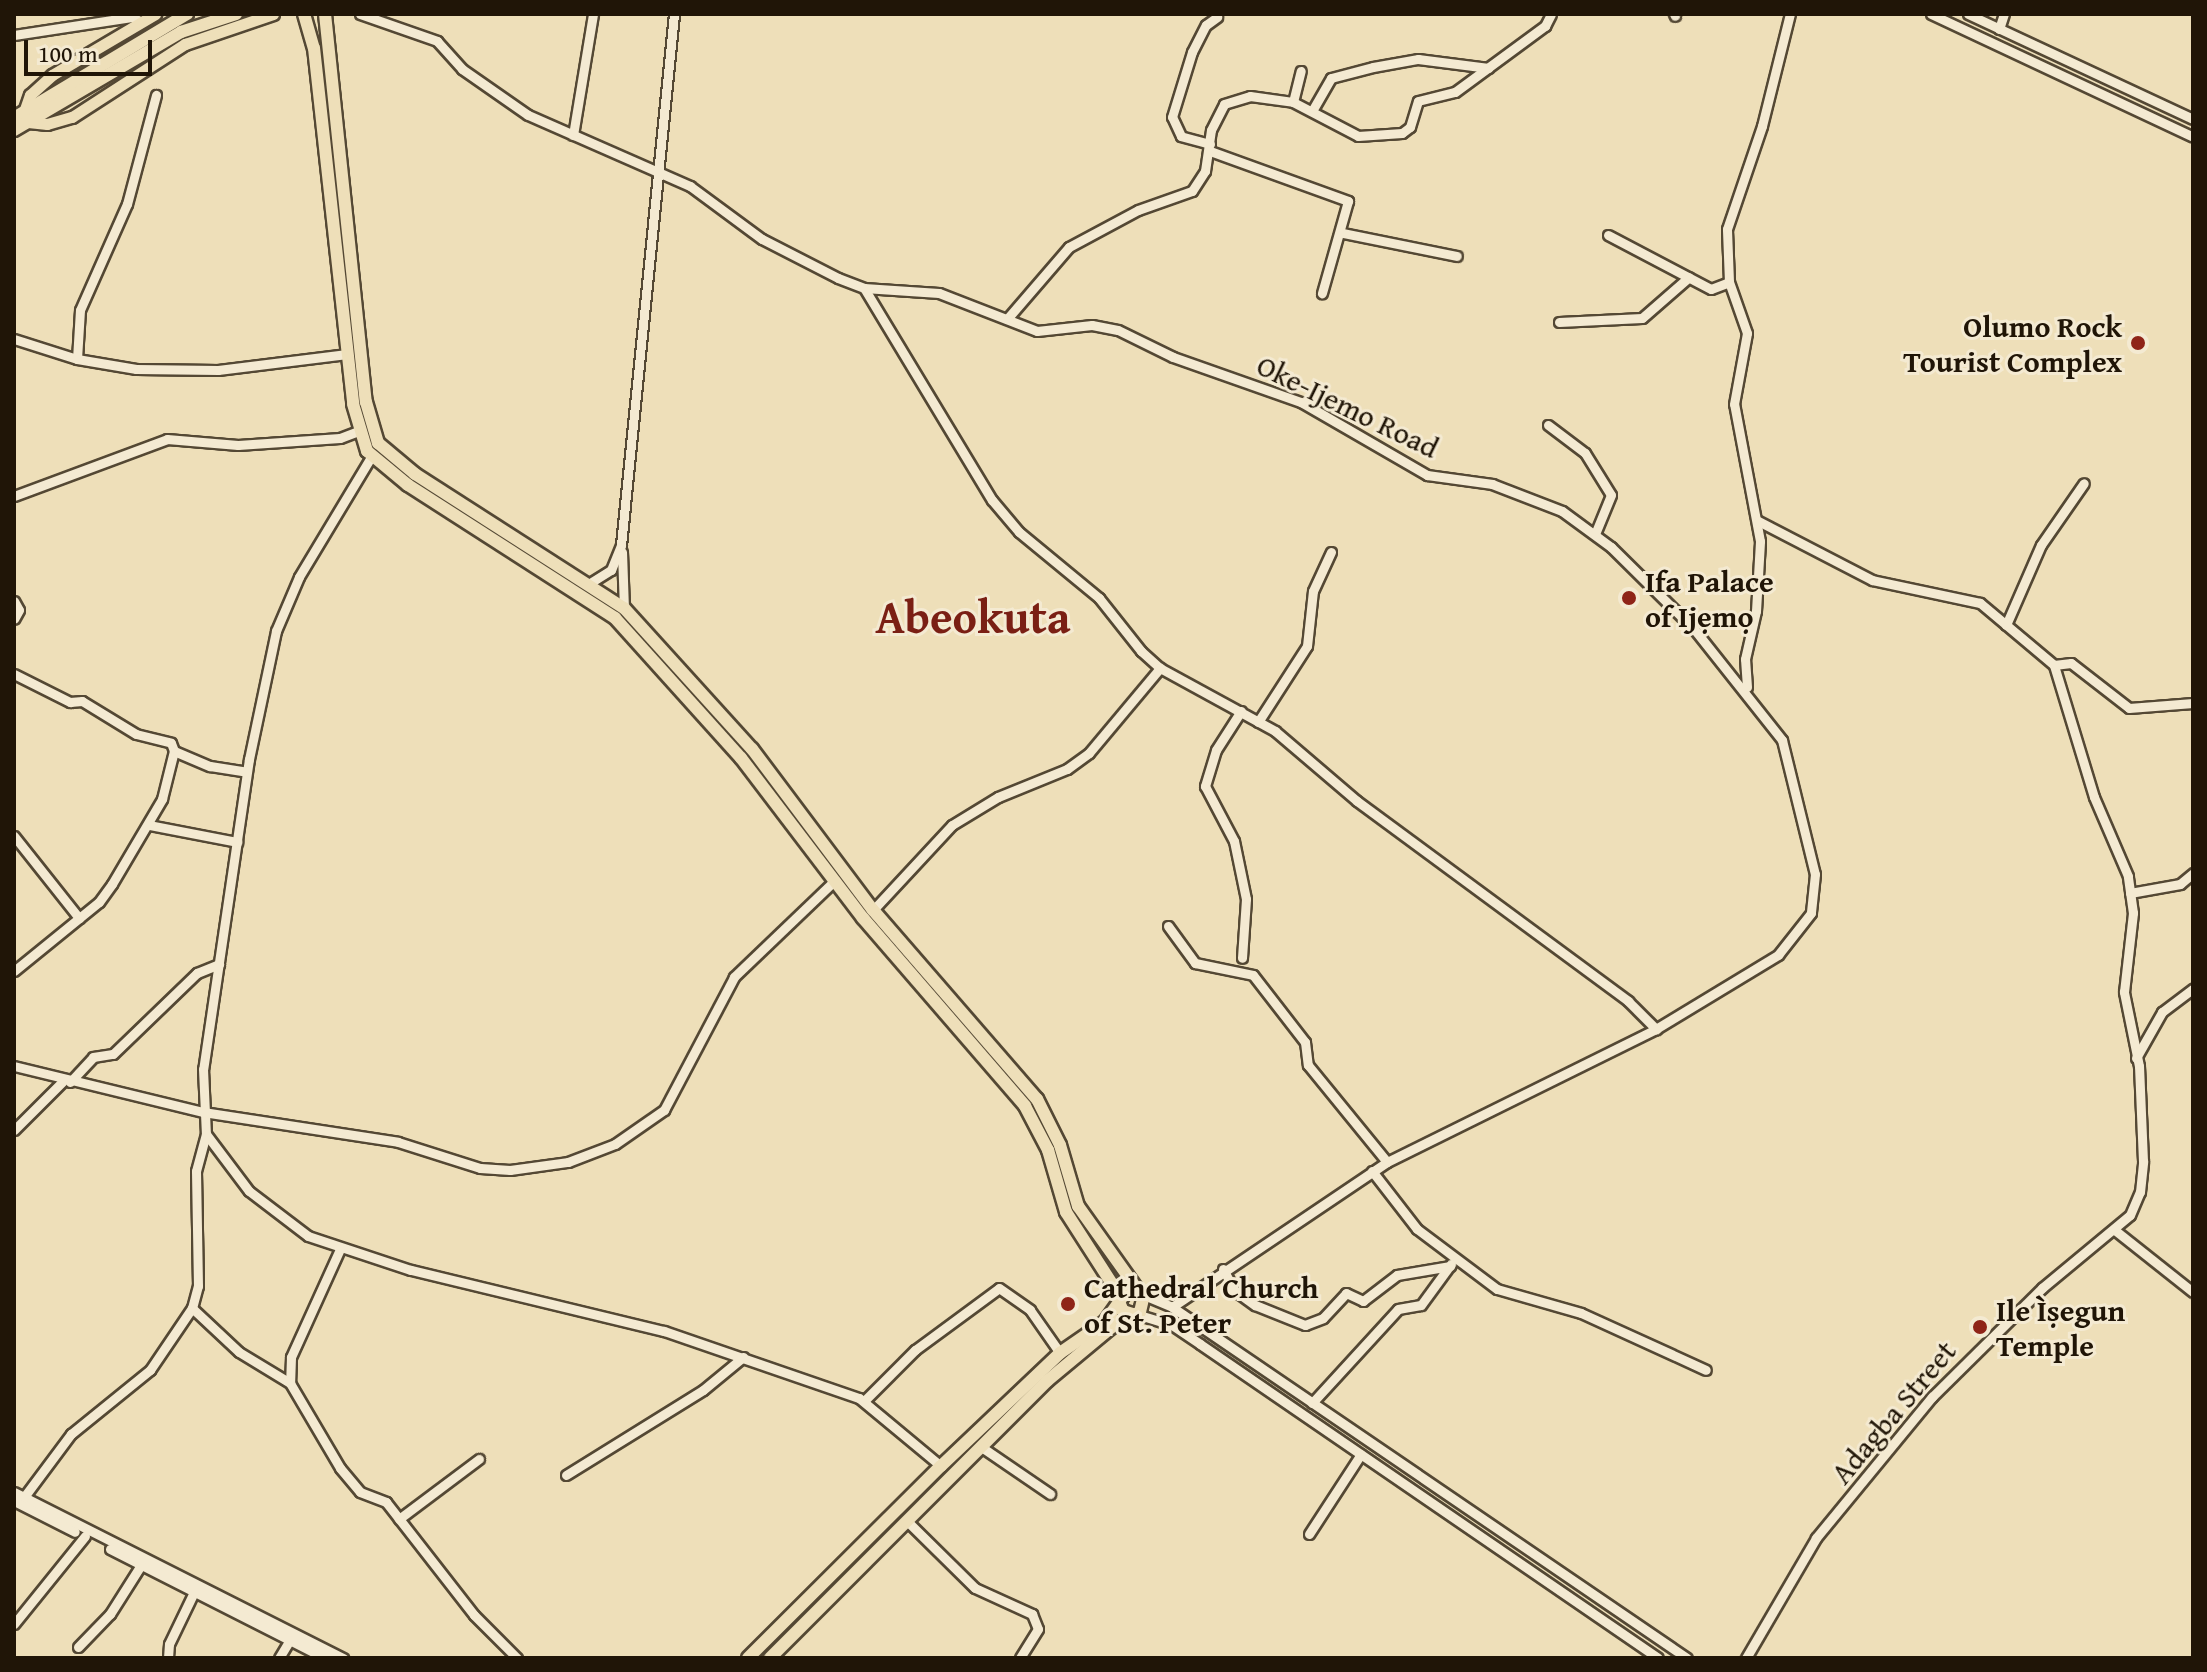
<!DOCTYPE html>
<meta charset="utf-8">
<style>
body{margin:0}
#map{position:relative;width:2207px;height:1672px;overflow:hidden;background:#eedfb9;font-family:"Gentium Book Plus",serif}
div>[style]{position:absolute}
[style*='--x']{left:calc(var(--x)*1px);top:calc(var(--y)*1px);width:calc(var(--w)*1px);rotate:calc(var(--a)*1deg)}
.roads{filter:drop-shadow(2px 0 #544834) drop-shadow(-2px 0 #544834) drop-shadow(0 2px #544834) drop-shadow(0 -2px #544834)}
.minor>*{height:9px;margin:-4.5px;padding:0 4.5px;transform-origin:4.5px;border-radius:4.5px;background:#f4ead2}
.major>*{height:11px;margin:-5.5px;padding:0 5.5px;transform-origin:5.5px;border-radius:5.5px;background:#eedfb9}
.highway>*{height:12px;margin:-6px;padding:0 6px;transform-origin:6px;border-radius:6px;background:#eedfb9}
.dots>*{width:22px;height:22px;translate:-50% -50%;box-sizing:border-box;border:4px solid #f4ead2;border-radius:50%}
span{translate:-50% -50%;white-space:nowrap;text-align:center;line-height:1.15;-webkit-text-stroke:6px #f4ead2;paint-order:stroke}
.poi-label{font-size:30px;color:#201507;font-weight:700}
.right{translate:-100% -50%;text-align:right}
.left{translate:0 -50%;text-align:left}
.street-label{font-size:30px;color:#201507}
.town-label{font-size:46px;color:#7a1f14;font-weight:700}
.frame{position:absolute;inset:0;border:16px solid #201507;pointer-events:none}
.scale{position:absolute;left:24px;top:40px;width:128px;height:36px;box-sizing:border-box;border:4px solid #201507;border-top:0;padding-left:10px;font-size:24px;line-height:28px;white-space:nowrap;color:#201507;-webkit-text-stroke:6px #f4ead2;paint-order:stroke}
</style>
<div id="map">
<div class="roads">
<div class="minor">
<i style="--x:360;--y:14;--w:82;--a:19.3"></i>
<i style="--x:437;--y:41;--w:38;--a:48"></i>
<i style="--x:462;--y:69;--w:80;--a:34.9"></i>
<i style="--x:528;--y:115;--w:177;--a:23.7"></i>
<i style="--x:690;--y:186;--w:89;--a:36.4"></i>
<i style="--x:762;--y:239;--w:85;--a:27.2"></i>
<i style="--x:838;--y:278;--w:28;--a:21"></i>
<i style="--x:864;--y:288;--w:75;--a:3.8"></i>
<i style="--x:939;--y:293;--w:105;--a:21.2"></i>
<i style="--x:1037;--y:331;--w:55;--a:-6.2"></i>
<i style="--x:1092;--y:325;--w:26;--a:11"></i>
<i style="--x:1118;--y:330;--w:61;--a:26.1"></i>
<i style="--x:1173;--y:357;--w:136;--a:19.4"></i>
<i style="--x:1301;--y:402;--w:146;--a:30.1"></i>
<i style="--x:1427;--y:475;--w:66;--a:7.9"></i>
<i style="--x:1492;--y:484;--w:75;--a:21.1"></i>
<i style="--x:1562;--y:511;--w:61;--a:36.3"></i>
<i style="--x:1611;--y:547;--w:117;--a:44.7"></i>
<i style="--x:1694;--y:629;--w:142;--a:51.6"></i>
<i style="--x:1782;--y:740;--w:138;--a:76.2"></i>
<i style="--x:1815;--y:874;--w:39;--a:96"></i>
<i style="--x:1811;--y:913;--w:53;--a:128.2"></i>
<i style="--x:1778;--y:955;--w:143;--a:148.8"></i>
<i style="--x:1656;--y:1029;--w:300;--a:153.7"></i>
<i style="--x:1387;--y:1162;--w:259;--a:146"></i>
<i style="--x:1674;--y:14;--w:2;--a:63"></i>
<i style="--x:1931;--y:14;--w:289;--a:25.1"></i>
<i style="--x:1968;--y:14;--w:248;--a:25"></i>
<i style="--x:1999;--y:29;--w:16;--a:-72"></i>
<i style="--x:14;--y:35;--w:119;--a:-8.7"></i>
<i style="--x:132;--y:17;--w:11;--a:27"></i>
<i style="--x:1293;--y:102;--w:32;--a:-76"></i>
<i style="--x:1312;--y:111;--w:38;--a:-60"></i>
<i style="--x:1331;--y:78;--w:43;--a:-14.7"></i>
<i style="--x:1373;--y:67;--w:46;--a:-10.1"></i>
<i style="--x:1418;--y:59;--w:71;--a:7.3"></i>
<i style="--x:573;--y:135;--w:123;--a:-80.6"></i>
<i style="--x:1210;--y:144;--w:30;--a:-165"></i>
<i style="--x:1181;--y:136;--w:21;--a:-115"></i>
<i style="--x:1172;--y:117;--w:68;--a:-72.9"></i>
<i style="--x:1192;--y:52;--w:30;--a:-63"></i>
<i style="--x:1206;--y:25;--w:14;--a:-36"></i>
<i style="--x:1210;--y:151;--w:147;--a:19.9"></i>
<i style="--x:1348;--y:201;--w:96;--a:105.8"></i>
<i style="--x:1343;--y:233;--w:116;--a:11.4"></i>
<i style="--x:1608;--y:235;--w:116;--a:27.7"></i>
<i style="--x:1711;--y:289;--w:19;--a:-21"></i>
<i style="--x:864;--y:288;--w:248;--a:58.9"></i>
<i style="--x:992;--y:500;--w:42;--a:49.8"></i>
<i style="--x:1019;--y:532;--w:104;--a:39.5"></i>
<i style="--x:1099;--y:598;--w:68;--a:51.6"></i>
<i style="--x:1141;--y:651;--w:25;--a:42"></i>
<i style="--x:1160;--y:668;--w:131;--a:28.7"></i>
<i style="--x:1275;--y:731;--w:108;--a:40.5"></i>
<i style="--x:1357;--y:801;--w:337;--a:36.4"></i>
<i style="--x:1628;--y:1001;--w:40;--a:45"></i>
<i style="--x:1007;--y:319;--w:95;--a:-49.3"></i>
<i style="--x:1069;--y:247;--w:78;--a:-28.2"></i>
<i style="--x:1138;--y:210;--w:57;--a:-19.4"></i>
<i style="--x:1192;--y:191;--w:24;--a:-57"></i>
<i style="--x:1205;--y:171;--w:41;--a:-81.7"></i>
<i style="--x:1211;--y:130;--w:29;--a:-63"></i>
<i style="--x:1224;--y:104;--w:27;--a:-17"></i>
<i style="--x:1250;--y:96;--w:43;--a:7.9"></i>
<i style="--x:1293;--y:102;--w:73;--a:27.6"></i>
<i style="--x:1358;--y:136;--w:44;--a:-3.9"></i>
<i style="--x:1402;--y:133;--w:10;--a:-37"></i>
<i style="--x:1410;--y:127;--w:27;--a:-73"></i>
<i style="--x:1418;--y:101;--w:38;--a:-14"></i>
<i style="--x:1455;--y:92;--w:112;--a:-36.3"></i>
<i style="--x:1545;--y:26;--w:13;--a:-63"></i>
<i style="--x:1559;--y:322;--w:83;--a:-2.8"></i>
<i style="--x:1642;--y:318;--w:62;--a:-41.1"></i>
<i style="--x:14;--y:339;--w:66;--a:17.6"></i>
<i style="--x:77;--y:359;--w:60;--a:9.6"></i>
<i style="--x:136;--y:369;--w:82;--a:0.7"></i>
<i style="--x:218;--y:370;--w:130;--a:-7.1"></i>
<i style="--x:77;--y:359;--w:49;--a:-86.5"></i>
<i style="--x:80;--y:310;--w:116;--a:-66.1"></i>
<i style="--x:127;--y:204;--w:113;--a:-75.1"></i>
<i style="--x:1548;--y:425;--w:46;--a:37.1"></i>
<i style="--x:1585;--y:453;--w:49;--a:58.2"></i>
<i style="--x:1611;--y:495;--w:42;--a:112.3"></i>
<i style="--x:371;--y:457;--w:140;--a:121"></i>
<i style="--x:299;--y:577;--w:59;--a:113.1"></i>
<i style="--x:276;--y:631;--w:131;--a:101.9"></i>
<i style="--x:249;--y:759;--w:313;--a:98.4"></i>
<i style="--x:203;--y:1069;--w:65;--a:87.4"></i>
<i style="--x:206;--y:1134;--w:71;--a:53"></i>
<i style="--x:249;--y:1191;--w:74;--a:37.3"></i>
<i style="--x:308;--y:1236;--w:108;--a:18.3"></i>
<i style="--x:411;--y:1270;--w:260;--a:13.6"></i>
<i style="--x:664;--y:1331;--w:206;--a:19"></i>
<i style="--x:859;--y:1398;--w:107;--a:39.7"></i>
<i style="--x:14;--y:496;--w:163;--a:-20.4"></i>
<i style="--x:167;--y:439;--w:71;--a:4.8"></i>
<i style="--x:238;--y:445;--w:102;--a:-3.9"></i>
<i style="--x:340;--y:438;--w:19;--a:-21"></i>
<i style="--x:622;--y:552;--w:56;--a:88"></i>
<i style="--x:590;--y:583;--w:25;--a:-32"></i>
<i style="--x:611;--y:570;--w:27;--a:-68"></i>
<i style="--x:621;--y:545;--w:534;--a:-84.3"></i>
<i style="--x:14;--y:601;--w:10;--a:61"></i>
<i style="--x:19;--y:610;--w:10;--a:119"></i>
<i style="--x:2006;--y:625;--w:87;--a:-66.4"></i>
<i style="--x:2041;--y:545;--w:75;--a:-55.3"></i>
<i style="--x:2054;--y:665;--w:17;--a:-7"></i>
<i style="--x:2071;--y:663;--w:73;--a:37.8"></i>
<i style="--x:2129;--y:708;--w:64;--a:-4.5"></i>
<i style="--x:14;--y:674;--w:63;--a:26.6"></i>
<i style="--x:70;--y:702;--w:12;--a:-5"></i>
<i style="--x:82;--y:701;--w:63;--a:31.4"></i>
<i style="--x:136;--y:734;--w:36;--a:14"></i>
<i style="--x:171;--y:743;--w:9;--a:69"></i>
<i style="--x:174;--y:751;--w:39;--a:23"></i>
<i style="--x:210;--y:766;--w:37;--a:9"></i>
<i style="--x:1747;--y:687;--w:28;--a:-94"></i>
<i style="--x:1745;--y:659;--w:49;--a:-77.1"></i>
<i style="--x:1756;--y:611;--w:70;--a:-86.7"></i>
<i style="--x:1760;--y:541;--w:139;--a:-100.7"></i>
<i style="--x:1734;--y:404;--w:72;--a:-79.6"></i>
<i style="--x:1747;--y:333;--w:54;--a:-109.4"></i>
<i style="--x:1729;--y:282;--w:53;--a:-92.2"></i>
<i style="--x:1727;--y:229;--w:109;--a:-71.2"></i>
<i style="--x:1762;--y:126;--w:115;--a:-76"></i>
<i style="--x:1241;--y:711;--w:46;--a:122.7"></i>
<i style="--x:1216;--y:750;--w:38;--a:107"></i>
<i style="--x:1205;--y:786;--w:62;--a:62.2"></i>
<i style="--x:1234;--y:841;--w:59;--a:78.3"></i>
<i style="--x:1246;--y:899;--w:59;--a:93.9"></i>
<i style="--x:1258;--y:722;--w:90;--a:-57.2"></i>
<i style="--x:1307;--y:646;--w:55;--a:-83.8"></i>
<i style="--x:1313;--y:591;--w:43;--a:-65.2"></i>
<i style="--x:149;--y:825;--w:90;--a:10.9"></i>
<i style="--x:14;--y:836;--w:105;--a:51.6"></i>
<i style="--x:2130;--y:893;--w:51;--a:-10.2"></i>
<i style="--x:2180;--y:884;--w:17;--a:-40"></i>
<i style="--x:873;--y:910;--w:116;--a:-47.1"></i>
<i style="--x:952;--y:825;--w:54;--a:-31.3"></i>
<i style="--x:998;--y:797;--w:74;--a:-22.1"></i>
<i style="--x:1067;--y:769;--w:27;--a:-36"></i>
<i style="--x:1089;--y:753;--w:111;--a:-50.1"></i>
<i style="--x:1168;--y:926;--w:46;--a:53.9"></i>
<i style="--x:1195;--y:963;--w:59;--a:11.7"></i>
<i style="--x:1253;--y:975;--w:85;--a:52.2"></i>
<i style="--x:1305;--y:1042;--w:23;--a:83"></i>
<i style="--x:1308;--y:1065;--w:125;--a:50.8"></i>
<i style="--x:14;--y:971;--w:109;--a:-39.1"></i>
<i style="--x:99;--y:902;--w:22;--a:-54"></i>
<i style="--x:112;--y:884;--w:99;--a:-59.5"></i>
<i style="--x:162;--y:799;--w:49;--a:-76"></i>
<i style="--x:2136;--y:1058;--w:53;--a:-60.5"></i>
<i style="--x:2162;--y:1012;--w:39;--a:-37"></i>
<i style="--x:14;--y:1066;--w:195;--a:13.7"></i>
<i style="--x:203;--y:1112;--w:197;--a:8.7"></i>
<i style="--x:398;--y:1142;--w:86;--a:17.6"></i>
<i style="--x:480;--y:1168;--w:30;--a:4"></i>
<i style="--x:510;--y:1170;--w:59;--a:-7.9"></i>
<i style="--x:568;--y:1162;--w:50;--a:-21"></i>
<i style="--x:615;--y:1144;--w:60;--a:-34.8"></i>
<i style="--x:664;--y:1110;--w:150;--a:-62.2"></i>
<i style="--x:734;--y:977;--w:140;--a:-43.8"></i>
<i style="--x:70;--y:1082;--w:34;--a:-47"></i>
<i style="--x:93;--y:1057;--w:20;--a:-9"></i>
<i style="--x:113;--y:1054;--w:117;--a:-44"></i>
<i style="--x:197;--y:973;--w:24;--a:-22"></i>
<i style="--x:14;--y:1130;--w:69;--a:-45"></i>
<i style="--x:1372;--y:1171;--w:73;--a:52.2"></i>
<i style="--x:1417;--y:1229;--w:100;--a:36.9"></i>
<i style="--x:1497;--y:1289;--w:87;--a:15.9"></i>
<i style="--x:1581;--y:1313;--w:137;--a:24.5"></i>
<i style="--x:2116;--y:1231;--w:98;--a:38.4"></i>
<i style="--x:340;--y:1249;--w:119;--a:114.4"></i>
<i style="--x:291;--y:1357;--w:26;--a:92"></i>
<i style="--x:290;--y:1383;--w:99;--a:59.5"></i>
<i style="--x:340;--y:1468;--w:31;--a:50"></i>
<i style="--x:360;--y:1492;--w:28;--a:21"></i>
<i style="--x:386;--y:1502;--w:143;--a:52.1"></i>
<i style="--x:474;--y:1615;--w:61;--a:45"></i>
<i style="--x:1223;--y:1269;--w:24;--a:62"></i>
<i style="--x:1234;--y:1290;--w:26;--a:36"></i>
<i style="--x:1255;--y:1305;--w:54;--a:21.8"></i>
<i style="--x:1305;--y:1325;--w:19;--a:-21"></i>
<i style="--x:1323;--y:1318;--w:34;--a:-47"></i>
<i style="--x:1346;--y:1293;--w:19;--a:25"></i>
<i style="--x:1363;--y:1301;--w:43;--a:-37.4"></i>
<i style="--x:1397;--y:1275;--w:54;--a:-9.6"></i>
<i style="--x:1144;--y:1295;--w:30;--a:23"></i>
<i style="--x:1172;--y:1307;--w:623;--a:34.28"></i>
<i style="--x:192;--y:1308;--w:64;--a:43.1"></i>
<i style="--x:239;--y:1352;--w:60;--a:31.3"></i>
<i style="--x:1136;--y:1314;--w:38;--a:17"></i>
<i style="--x:1172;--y:1325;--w:34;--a:34"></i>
<i style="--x:1200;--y:1344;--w:555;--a:34.43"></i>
<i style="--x:865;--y:1400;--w:71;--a:-45"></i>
<i style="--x:915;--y:1350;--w:104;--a:-36.4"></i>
<i style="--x:999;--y:1288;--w:38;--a:35"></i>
<i style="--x:1030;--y:1310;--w:52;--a:55.1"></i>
<i style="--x:1312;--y:1403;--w:127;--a:-47.5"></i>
<i style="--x:1398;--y:1309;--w:23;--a:-10"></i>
<i style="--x:1421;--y:1305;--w:51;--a:-53.8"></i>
<i style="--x:980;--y:1446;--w:85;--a:34.4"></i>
<i style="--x:566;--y:1475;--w:161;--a:-31.8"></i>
<i style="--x:703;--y:1390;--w:52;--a:-39.5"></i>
<i style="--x:14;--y:1492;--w:369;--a:26.8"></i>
<i style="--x:24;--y:1497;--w:79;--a:-53.3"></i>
<i style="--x:71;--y:1434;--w:102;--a:-39"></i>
<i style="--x:150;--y:1370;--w:75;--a:-55.9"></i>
<i style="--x:192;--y:1308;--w:23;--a:-75"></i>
<i style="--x:198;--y:1286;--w:115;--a:-91"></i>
<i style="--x:196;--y:1171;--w:38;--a:-75"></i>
<i style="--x:14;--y:1501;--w:68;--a:26.9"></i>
<i style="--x:399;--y:1519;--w:100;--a:-36.9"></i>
<i style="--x:907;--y:1521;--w:95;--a:44.6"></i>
<i style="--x:975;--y:1588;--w:63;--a:24.5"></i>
<i style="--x:1032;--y:1614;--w:16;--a:68"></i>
<i style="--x:1038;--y:1629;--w:34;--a:122"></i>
<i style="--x:1309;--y:1534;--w:95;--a:-57"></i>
<i style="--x:110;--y:1549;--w:241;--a:26.9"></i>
<i style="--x:14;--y:1624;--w:113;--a:-51.1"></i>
<i style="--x:78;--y:1647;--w:46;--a:-45.9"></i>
<i style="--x:110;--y:1614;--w:58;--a:-57.7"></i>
<i style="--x:168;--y:1658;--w:14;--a:-86"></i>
<i style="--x:169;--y:1644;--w:58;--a:-64.3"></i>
<i style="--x:279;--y:1658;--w:21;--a:-59"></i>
<i style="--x:1746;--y:1658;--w:139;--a:-59.7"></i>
<i style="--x:1816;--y:1538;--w:183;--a:-50.6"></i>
<i style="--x:1932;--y:1397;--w:155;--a:-44.7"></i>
<i style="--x:2042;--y:1288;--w:114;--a:-39.7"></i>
<i style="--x:2130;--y:1215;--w:25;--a:-67"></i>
<i style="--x:2140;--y:1192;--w:31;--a:-84"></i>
<i style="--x:2143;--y:1161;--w:95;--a:-92.4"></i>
<i style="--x:2139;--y:1066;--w:76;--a:-101.5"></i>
<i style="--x:2124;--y:992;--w:80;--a:-83.5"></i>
<i style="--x:2133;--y:913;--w:37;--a:-98"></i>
<i style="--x:2128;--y:876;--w:86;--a:-113.3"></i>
<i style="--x:2094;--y:797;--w:138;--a:-106.9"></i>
<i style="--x:2054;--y:665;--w:97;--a:-140"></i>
<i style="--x:1980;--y:603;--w:110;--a:-168"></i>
<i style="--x:1872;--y:580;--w:128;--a:-152.6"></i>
</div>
<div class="major">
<i style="--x:24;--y:112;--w:18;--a:-71"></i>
<i style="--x:30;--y:95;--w:30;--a:-42"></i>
<i style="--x:52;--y:75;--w:120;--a:-30.6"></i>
<i style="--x:28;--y:122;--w:19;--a:6"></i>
<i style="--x:47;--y:124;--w:26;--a:-16"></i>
<i style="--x:72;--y:117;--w:135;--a:-32.9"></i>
<i style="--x:185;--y:44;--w:93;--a:-18.8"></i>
</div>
<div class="highway">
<i style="--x:304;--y:14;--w:35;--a:74"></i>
<i style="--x:314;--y:48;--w:358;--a:83.7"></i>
<i style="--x:353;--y:404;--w:49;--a:73.4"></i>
<i style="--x:367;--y:451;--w:53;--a:39.7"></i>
<i style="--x:408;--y:485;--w:246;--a:32.7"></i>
<i style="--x:615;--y:618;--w:188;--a:48"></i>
<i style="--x:741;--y:758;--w:201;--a:52.7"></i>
<i style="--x:863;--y:918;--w:248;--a:49.2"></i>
<i style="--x:1025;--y:1106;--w:50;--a:62.4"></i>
<i style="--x:1048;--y:1150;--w:65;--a:73.8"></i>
<i style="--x:1066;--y:1212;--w:100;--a:57.3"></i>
<i style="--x:325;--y:14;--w:390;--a:84"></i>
<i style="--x:366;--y:402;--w:43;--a:73.7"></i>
<i style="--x:378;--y:443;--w:48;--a:40"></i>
<i style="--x:415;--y:474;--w:248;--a:32.7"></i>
<i style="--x:624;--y:608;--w:190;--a:47.8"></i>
<i style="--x:752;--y:749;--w:201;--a:53.1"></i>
<i style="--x:873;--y:910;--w:250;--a:49.1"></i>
<i style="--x:1037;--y:1099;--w:51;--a:63.4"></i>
<i style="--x:1060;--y:1145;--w:64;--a:73.6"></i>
<i style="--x:1078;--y:1206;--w:102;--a:54.6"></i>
<i style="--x:14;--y:118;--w:202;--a:-31"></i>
<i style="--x:14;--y:130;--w:194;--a:-30.4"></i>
<i style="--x:181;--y:32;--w:58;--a:-18.1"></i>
<i style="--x:748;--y:1658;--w:272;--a:-44.9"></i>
<i style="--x:941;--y:1466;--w:164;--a:-43.5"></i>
<i style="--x:1060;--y:1353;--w:55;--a:-34.6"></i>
<i style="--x:1105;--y:1322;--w:24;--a:-55"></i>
<i style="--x:770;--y:1658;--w:392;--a:-45"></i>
<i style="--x:1047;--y:1381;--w:94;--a:-39.8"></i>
<i style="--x:1119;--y:1321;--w:23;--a:-23"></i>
<i style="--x:1140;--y:1312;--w:17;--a:-77"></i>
<i style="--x:1144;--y:1295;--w:17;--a:-155"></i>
<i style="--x:1129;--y:1288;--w:17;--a:126"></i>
<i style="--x:1119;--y:1302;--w:10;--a:66"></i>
<i style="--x:1123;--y:1311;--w:10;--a:17"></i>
</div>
</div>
<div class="dots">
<i style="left:2138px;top:343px;background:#8f2418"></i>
<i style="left:1629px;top:598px;background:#8f2418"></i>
<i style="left:1068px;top:1304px;background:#8f2418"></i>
<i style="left:1980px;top:1327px;background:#8f2418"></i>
</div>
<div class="poi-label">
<span class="right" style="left:2122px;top:343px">Olumo Rock<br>Tourist Complex</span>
<span class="left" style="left:1645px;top:598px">Ifa Palace<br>of Ijẹmọ</span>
<span class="left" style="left:1084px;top:1304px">Cathedral Church<br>of St. Peter</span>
<span class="left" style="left:1996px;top:1327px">Ile Ìṣegun<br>Temple</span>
</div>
<div class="street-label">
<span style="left:1348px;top:406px;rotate:26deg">Oke-Ijemo Road</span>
<span style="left:1893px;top:1412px;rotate:-50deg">Adagba Street</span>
</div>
<div class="town-label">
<span style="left:973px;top:616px">Abeokuta</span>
</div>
<div class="frame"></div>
<div class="scale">100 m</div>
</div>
